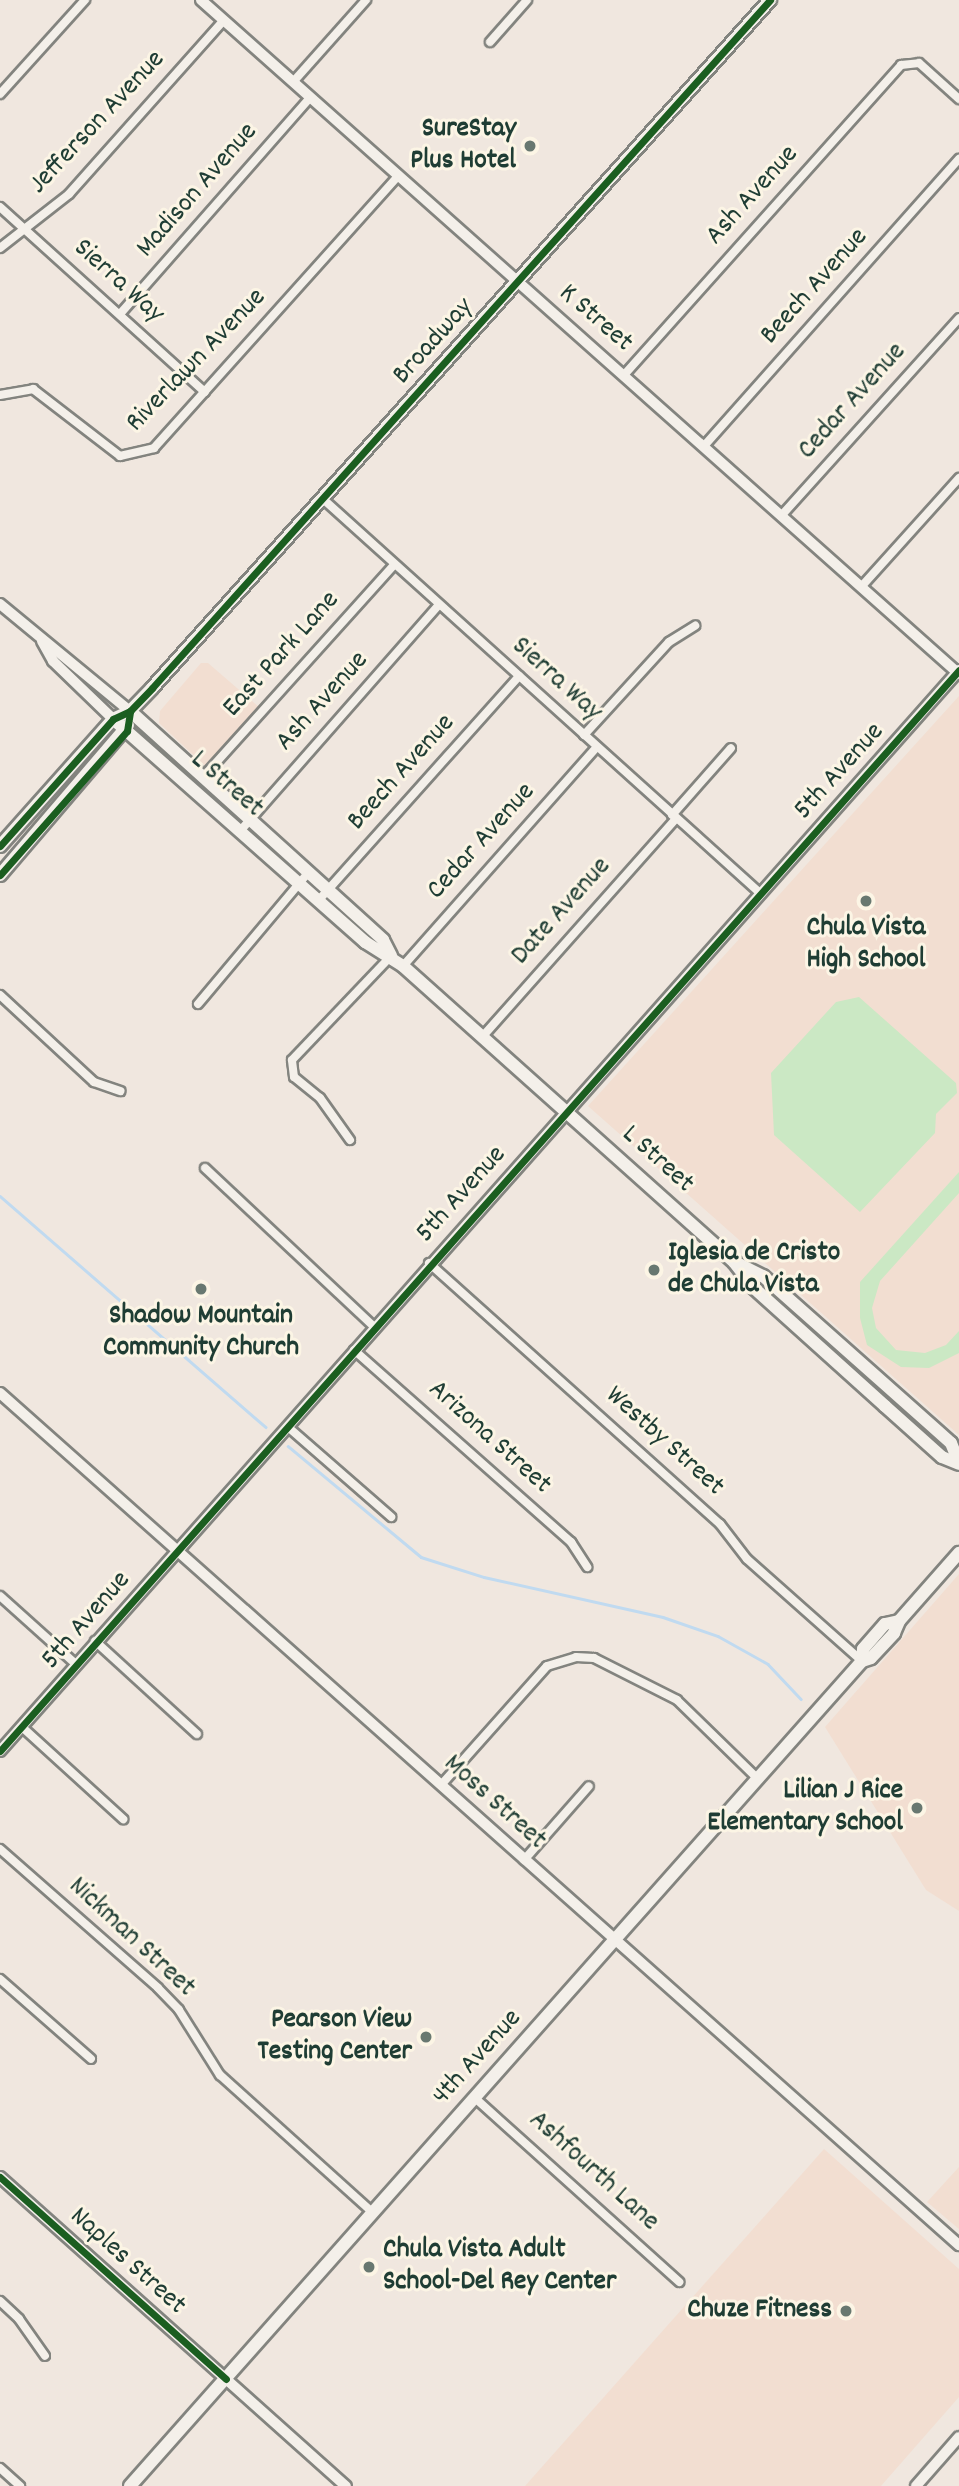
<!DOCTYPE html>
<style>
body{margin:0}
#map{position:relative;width:959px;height:2486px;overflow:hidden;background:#f0e7df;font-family:Dekko,sans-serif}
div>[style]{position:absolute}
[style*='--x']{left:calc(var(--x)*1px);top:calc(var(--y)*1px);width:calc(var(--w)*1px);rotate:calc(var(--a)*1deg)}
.built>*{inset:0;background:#f2ded1}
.green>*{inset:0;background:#cbe8c4}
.stream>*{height:2.5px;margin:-1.25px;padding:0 1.25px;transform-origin:1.25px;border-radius:1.25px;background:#c0daf0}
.roads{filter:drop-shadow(2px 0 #83847f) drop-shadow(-2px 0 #83847f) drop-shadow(0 2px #83847f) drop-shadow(0 -2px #83847f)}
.street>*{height:8px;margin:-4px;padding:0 4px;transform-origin:4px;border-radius:4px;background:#f4f0ea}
.secondary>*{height:10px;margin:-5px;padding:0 5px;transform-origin:5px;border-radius:5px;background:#f4f0ea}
.primary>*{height:12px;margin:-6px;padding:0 6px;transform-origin:6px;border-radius:6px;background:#f4f0ea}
.cycleway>*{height:7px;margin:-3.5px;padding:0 3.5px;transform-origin:3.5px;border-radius:3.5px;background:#1b5e20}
.dots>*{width:19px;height:19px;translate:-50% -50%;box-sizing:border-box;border:4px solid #fcf5e5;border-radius:50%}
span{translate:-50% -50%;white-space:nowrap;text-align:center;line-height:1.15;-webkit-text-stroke:6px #fcf5e5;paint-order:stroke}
.street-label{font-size:28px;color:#1f3d34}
.poi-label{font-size:28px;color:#1f3d34;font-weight:700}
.right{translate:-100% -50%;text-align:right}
.left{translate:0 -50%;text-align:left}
</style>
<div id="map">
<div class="built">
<i style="clip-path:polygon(201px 663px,208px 663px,259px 707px,205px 766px,159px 723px,160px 711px)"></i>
<i style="clip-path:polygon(959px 696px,959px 1435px,588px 1106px)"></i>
<i style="clip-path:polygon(959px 1574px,959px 1911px,926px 1890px,825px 1727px)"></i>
<i style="clip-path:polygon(824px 2149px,959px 2269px,959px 2397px,881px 2486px,525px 2486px)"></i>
<i style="clip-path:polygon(959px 2167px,959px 2229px,927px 2202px)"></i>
</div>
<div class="green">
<i style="clip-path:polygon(859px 997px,956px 1083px,957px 1093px,936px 1114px,935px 1133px,860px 1212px,774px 1135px,771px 1073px,836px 1002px)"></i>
<i style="clip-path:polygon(959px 1172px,959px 1193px,880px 1281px,872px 1308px,876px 1328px,896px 1350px,925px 1353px,946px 1345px,959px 1331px,959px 1353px,929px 1368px,901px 1367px,867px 1345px,860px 1318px,860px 1282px)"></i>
</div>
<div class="stream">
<i style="--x:0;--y:1196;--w:352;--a:41"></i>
<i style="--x:288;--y:1446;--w:173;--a:39.8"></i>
<i style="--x:421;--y:1557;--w:66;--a:17.6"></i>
<i style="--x:484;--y:1577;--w:183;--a:12.6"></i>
<i style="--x:663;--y:1617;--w:58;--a:19.1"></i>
<i style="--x:718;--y:1636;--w:57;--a:29.2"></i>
<i style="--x:768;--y:1664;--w:48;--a:46.7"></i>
</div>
<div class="roads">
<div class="street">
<i style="--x:490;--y:42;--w:56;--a:-48.6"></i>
<i style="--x:293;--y:82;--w:110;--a:-48.3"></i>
<i style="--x:0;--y:94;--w:127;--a:-47.9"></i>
<i style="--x:0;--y:207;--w:276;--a:42.1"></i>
<i style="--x:0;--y:248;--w:88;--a:-38"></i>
<i style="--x:69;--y:194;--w:232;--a:-48.3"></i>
<i style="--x:120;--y:314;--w:288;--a:-48.7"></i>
<i style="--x:624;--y:375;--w:416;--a:-48.2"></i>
<i style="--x:901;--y:65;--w:18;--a:-6"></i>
<i style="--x:919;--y:63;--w:54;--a:42"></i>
<i style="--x:0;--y:395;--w:34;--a:-10"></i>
<i style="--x:33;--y:389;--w:110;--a:37.6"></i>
<i style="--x:120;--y:456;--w:35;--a:-13"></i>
<i style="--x:154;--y:448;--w:365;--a:-48.1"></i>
<i style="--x:704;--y:446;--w:384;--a:-48.4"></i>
<i style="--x:323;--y:499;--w:588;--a:42.04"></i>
<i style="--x:781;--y:516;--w:266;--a:-48"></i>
<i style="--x:861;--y:587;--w:147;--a:-48"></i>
<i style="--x:584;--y:735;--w:126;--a:-47.6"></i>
<i style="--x:669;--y:642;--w:31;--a:-32"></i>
<i style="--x:204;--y:776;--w:284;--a:-48"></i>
<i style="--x:672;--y:815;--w:89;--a:-48.6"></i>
<i style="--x:241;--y:830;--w:300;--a:-48.7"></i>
<i style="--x:318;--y:901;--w:302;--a:-48.2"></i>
<i style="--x:403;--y:966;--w:291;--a:-48.5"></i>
<i style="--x:0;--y:995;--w:128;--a:42.8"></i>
<i style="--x:94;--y:1082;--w:28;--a:19"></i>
<i style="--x:198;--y:1004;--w:171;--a:-50"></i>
<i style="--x:483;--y:1036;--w:290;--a:-48.4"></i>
<i style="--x:350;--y:1140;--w:52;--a:-125.5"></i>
<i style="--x:320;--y:1098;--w:33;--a:-141"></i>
<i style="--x:294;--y:1077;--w:17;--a:-97"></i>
<i style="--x:292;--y:1060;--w:144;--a:-46.4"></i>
<i style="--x:205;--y:1168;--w:231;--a:43.2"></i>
<i style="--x:429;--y:1263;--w:391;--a:41.9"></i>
<i style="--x:720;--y:1524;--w:44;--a:52.4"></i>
<i style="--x:747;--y:1559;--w:154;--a:41.6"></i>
<i style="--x:354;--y:1350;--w:290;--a:41.5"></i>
<i style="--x:571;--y:1542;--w:30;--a:57"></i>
<i style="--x:288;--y:1427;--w:137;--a:41.1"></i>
<i style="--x:0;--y:1596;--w:103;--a:41.9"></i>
<i style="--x:95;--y:1641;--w:138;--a:42.4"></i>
<i style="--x:22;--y:1727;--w:137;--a:42.3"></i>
<i style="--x:441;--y:1785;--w:159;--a:-48.3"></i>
<i style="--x:547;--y:1666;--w:30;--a:-17"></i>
<i style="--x:576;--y:1657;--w:18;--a:3"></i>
<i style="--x:594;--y:1658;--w:93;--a:26.8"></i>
<i style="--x:677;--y:1700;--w:113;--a:44.3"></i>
<i style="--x:0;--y:1849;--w:210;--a:41.3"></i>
<i style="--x:158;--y:1988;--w:30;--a:46"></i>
<i style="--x:179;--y:2010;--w:77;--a:57.8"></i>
<i style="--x:220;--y:2075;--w:205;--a:42"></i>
<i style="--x:524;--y:1860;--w:98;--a:-48.7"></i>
<i style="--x:0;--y:1979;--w:121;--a:41.3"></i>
<i style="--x:475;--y:2098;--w:275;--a:42"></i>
<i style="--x:0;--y:2301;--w:26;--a:43"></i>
<i style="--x:19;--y:2319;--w:45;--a:54.9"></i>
<i style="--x:0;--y:2468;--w:27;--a:42"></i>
</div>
<div class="secondary">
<i style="--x:201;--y:0;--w:1014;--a:41.64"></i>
<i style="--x:0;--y:604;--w:168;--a:39.5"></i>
<i style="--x:42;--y:641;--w:23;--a:61"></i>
<i style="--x:53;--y:661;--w:83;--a:44"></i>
<i style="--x:0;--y:1393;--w:1283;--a:41.62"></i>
<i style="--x:0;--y:1751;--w:1445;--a:-48.42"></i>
<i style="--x:0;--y:2177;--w:464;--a:41.8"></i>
<i style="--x:916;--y:2486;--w:65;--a:-48.7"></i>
</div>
<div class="primary">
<i style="--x:130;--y:711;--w:341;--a:42.1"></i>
<i style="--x:383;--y:940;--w:18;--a:63"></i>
<i style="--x:113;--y:719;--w:337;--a:41.5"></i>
<i style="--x:365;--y:942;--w:45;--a:32.3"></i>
<i style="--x:403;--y:966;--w:444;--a:41.8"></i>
<i style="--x:734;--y:1262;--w:33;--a:52"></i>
<i style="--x:754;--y:1288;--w:176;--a:42"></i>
<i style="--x:885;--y:1406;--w:76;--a:41.8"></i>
<i style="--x:942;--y:1457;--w:18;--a:22"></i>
<i style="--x:0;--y:846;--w:170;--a:-48.3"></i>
<i style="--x:113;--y:719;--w:19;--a:-25"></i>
<i style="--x:130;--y:711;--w:32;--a:-46"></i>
<i style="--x:152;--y:688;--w:925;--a:-48.07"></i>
<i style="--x:0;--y:875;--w:197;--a:-49.5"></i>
<i style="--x:737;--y:1263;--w:29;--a:27"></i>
<i style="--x:763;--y:1276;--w:251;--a:41.6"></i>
<i style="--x:951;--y:1443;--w:22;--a:68"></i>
<i style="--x:862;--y:1661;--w:12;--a:-85"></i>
<i style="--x:863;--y:1649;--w:33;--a:-49"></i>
<i style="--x:885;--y:1624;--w:14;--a:-12"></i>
<i style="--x:130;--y:2486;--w:1103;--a:-48.42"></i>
<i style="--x:862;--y:1661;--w:9;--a:-18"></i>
<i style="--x:871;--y:1658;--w:34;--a:-47"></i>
<i style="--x:894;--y:1633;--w:13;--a:-67"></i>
<i style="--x:899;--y:1621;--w:91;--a:-48.6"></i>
</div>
</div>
<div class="cycleway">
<i style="--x:0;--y:846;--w:170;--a:-48.3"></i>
<i style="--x:113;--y:719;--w:19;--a:-25"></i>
<i style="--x:130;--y:711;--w:32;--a:-46"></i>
<i style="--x:152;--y:688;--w:925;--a:-48.07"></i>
<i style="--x:0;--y:875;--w:192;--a:-48.6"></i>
<i style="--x:127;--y:731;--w:20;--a:-81"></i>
<i style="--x:0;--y:1751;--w:1445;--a:-48.42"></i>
<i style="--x:0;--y:2177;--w:303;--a:41.8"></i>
</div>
<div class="dots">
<i style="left:530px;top:146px;background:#687870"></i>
<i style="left:866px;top:901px;background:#687870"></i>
<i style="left:654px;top:1270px;background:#687870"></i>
<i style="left:201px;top:1289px;background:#687870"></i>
<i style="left:917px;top:1808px;background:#687870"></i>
<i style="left:426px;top:2037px;background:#687870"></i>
<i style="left:369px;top:2267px;background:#687870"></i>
<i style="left:846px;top:2311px;background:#687870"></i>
</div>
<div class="street-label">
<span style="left:98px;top:123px;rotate:-47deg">Jefferson Avenue</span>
<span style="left:198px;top:191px;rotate:-49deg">Madison Avenue</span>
<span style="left:753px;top:196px;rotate:-48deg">Ash Avenue</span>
<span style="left:118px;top:282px;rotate:42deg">Sierra Way</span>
<span style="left:815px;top:287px;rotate:-48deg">Beech Avenue</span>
<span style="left:595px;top:319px;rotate:41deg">K Street</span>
<span style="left:434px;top:342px;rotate:-48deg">Broadway</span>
<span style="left:197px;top:361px;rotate:-46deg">Riverlawn Avenue</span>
<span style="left:853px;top:402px;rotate:-48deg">Cedar Avenue</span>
<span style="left:282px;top:655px;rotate:-48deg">East Park Lane</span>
<span style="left:556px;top:680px;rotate:42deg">Sierra Way</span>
<span style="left:323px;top:702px;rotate:-48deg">Ash Avenue</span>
<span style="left:840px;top:772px;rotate:-48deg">5th Avenue</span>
<span style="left:402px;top:773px;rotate:-48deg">Beech Avenue</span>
<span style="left:226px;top:785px;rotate:41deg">L Street</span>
<span style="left:482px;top:842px;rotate:-48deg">Cedar Avenue</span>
<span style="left:562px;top:912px;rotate:-48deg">Date Avenue</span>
<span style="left:657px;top:1160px;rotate:42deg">L Street</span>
<span style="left:462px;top:1195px;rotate:-48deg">5th Avenue</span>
<span style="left:489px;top:1438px;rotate:42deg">Arizona Street</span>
<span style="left:664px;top:1442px;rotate:42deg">Westby Street</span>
<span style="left:87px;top:1621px;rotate:-49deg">5th Avenue</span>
<span style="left:494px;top:1803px;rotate:42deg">Moss Street</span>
<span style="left:131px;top:1938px;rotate:43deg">Nickman Street</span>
<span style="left:478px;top:2058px;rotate:-48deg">4th Avenue</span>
<span style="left:593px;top:2172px;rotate:42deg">Ashfourth Lane</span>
<span style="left:127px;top:2262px;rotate:42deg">Naples Street</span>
</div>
<div class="poi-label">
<span class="right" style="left:516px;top:146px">SureStay<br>Plus Hotel</span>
<span style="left:866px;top:945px">Chula Vista<br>High School</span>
<span class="left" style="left:668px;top:1270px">Iglesia de Cristo<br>de Chula Vista</span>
<span style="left:201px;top:1333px">Shadow Mountain<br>Community Church</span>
<span class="right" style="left:903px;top:1808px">Lilian J Rice<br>Elementary School</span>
<span class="right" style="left:412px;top:2037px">Pearson View<br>Testing Center</span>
<span class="left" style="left:383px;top:2267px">Chula Vista Adult<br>School-Del Rey Center</span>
<span class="right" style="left:832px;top:2311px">Chuze Fitness</span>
</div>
</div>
